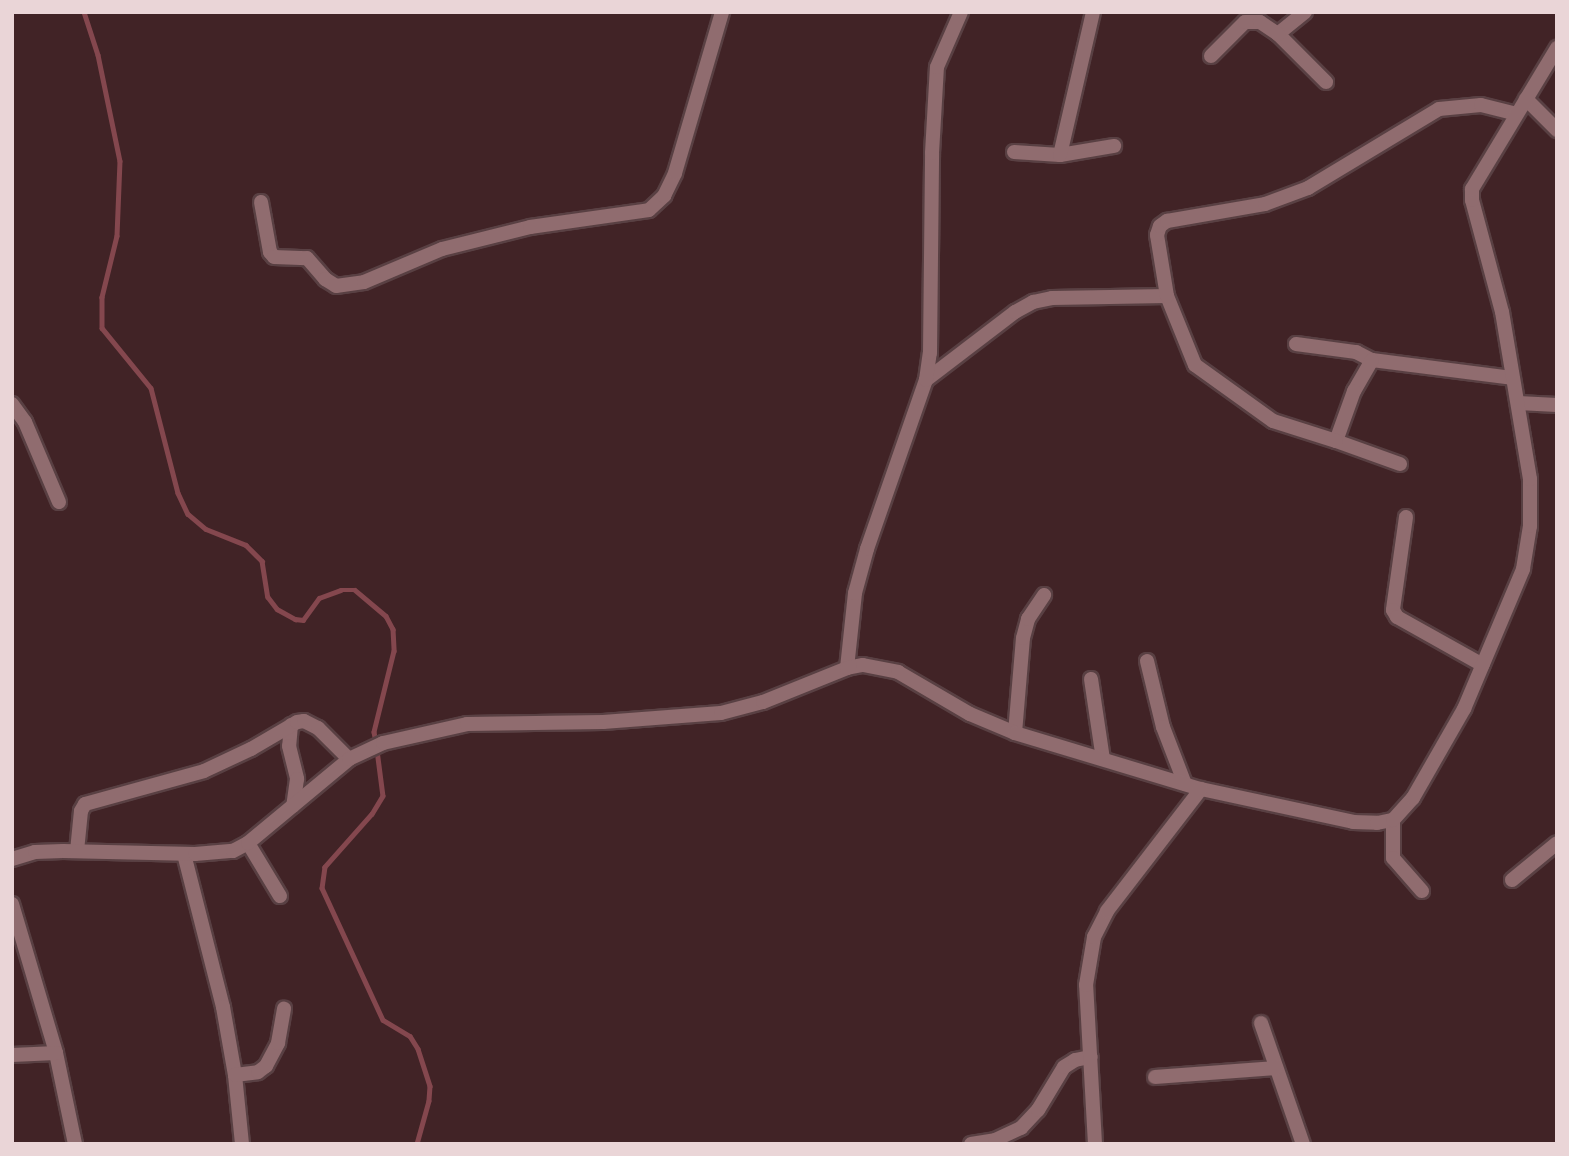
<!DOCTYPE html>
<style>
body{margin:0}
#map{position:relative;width:1569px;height:1156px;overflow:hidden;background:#412326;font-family:"Fira Sans Condensed",sans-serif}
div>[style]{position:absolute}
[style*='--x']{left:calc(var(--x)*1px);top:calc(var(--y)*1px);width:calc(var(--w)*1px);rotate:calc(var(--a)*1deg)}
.stream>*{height:4.5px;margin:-2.25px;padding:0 2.25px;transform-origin:2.25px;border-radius:2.25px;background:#84474e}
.roads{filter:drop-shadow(2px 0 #594043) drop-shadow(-2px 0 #594043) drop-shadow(0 2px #594043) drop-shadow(0 -2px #594043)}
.minor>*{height:14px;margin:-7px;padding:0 7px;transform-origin:7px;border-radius:7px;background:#906c6f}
span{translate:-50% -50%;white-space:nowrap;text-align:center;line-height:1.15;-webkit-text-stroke:6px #1e1112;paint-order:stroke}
.frame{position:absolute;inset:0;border:14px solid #ead5d7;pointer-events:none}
</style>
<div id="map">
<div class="stream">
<i style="--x:84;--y:12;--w:45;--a:72"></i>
<i style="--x:98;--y:55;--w:108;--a:78.3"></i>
<i style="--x:120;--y:161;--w:75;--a:92.3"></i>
<i style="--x:117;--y:236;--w:63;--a:103.8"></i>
<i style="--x:102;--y:297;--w:31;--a:90"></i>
<i style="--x:102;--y:328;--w:77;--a:50.8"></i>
<i style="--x:151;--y:388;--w:108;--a:75.6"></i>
<i style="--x:178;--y:493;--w:23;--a:65"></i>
<i style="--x:188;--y:514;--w:23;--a:40"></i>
<i style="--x:206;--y:529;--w:43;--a:21.8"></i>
<i style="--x:246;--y:545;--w:23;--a:45"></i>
<i style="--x:262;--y:561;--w:36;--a:81"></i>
<i style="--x:268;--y:597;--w:15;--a:53"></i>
<i style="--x:277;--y:609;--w:21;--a:29"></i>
<i style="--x:295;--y:619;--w:8;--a:7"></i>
<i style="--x:303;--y:620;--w:27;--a:-54"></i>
<i style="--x:319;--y:598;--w:23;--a:-20"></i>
<i style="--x:341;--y:590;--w:14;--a:0"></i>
<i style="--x:355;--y:590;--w:40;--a:40"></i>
<i style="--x:386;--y:616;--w:15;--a:62"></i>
<i style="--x:393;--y:629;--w:22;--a:87"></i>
<i style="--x:394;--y:651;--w:83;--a:103.9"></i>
<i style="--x:374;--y:732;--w:10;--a:79"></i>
<i style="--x:377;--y:750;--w:46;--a:82.6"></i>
<i style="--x:383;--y:796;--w:21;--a:121"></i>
<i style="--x:372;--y:814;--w:71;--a:131.6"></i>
<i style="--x:325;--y:867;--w:21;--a:98"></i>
<i style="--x:322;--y:888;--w:145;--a:65.2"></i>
<i style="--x:383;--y:1020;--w:31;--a:31"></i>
<i style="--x:410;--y:1036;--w:15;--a:58"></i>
<i style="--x:418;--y:1049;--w:39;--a:72"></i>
<i style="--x:430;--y:1086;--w:15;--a:94"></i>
<i style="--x:429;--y:1101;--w:45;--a:105.6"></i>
</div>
<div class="roads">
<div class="minor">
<i style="--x:1305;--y:12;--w:35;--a:141"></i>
<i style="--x:1278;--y:34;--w:68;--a:45"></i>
<i style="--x:1211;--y:56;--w:48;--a:-45"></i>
<i style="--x:1245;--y:22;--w:15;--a:0"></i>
<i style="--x:1260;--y:22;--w:22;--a:34"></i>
<i style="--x:1526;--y:99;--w:44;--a:45"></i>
<i style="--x:1014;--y:152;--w:46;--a:3.7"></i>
<i style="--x:1060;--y:155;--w:55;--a:-9.5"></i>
<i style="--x:1060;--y:155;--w:147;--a:-77"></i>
<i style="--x:261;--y:202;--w:51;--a:79.8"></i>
<i style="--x:270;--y:252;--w:6;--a:51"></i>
<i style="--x:274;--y:257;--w:33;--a:2"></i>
<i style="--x:307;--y:258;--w:28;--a:49"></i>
<i style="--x:325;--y:279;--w:13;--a:32"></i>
<i style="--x:336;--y:286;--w:28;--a:-8"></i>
<i style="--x:364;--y:282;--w:85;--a:-22.9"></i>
<i style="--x:442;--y:249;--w:91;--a:-14"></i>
<i style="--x:530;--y:227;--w:120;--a:-8.1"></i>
<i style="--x:649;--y:210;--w:21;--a:-43"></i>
<i style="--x:664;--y:196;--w:25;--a:-64"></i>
<i style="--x:675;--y:173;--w:168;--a:-73.7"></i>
<i style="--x:1296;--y:344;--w:61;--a:7.6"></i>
<i style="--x:1356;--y:352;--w:18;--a:27"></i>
<i style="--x:1372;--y:360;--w:141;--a:7.3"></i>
<i style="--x:1372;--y:360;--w:36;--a:120"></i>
<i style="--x:1354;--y:391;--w:53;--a:109.8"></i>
<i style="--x:1336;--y:441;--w:68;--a:19.8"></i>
<i style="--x:926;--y:380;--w:112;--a:-37.4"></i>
<i style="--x:1015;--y:312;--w:21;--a:-29"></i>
<i style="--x:1033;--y:302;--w:19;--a:-12"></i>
<i style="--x:1052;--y:298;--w:115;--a:-1"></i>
<i style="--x:1518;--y:403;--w:39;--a:3"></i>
<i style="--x:12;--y:404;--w:22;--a:54"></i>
<i style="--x:25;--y:422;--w:87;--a:67"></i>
<i style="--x:1336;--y:441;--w:66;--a:-162.4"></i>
<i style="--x:1273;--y:421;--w:96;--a:-144.3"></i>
<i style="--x:1195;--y:365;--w:74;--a:-112.1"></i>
<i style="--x:1167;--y:296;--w:62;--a:-99.3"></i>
<i style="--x:1157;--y:235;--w:9;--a:-72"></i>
<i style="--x:1160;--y:226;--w:9;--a:-36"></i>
<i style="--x:1167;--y:221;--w:99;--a:-9.8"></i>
<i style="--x:1265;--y:204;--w:46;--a:-20.4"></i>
<i style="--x:1308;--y:188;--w:153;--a:-31.1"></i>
<i style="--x:1439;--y:109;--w:42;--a:-5.4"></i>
<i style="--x:1481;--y:105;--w:36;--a:14"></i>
<i style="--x:1406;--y:517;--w:94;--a:98"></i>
<i style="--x:1393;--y:610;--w:8;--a:60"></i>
<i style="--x:1397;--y:617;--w:98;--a:29.2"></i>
<i style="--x:1147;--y:661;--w:68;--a:76.4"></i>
<i style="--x:1163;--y:727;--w:61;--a:68.9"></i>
<i style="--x:847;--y:668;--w:75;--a:-83.9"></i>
<i style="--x:855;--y:593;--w:46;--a:-74.7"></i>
<i style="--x:867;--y:549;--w:179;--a:-70.8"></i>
<i style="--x:926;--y:380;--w:27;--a:-82"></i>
<i style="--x:930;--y:353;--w:200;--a:-89.4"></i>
<i style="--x:932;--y:153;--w:86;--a:-86.7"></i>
<i style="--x:937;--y:67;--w:60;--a:-66.4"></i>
<i style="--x:1091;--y:679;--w:81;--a:81.5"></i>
<i style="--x:291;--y:725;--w:21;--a:95"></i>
<i style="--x:289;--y:746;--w:34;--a:76"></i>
<i style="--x:297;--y:779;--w:27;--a:98"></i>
<i style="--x:1015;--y:733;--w:95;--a:-85.2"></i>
<i style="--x:1023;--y:638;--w:20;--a:-75"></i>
<i style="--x:1028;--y:619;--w:29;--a:-56"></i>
<i style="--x:1393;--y:820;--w:38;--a:90"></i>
<i style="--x:1393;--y:858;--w:44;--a:48.7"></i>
<i style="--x:248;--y:843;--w:62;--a:58.9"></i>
<i style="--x:77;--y:851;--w:40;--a:-84.3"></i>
<i style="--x:81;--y:811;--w:8;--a:-60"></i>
<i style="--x:85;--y:804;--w:123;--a:-15.5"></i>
<i style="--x:204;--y:771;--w:52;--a:-25.1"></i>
<i style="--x:251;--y:749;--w:53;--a:-30.4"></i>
<i style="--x:297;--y:722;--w:7;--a:-8"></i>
<i style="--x:304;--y:721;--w:16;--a:27"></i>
<i style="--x:318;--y:728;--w:44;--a:45"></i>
<i style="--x:184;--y:854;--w:158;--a:75.7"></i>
<i style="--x:223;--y:1007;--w:69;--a:80"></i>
<i style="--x:235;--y:1075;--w:69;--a:84.2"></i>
<i style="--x:12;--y:859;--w:24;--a:-17"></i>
<i style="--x:35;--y:852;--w:28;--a:-2"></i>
<i style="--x:63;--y:851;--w:132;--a:1.3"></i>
<i style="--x:195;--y:854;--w:38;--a:-5"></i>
<i style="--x:233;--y:851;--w:17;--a:-28"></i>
<i style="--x:248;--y:843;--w:131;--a:-39.7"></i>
<i style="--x:349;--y:759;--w:38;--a:-25"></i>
<i style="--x:383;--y:743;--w:86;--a:-12.7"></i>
<i style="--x:467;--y:724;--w:136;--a:-0.8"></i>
<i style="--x:603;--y:722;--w:118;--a:-4.4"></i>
<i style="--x:721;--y:713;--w:43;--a:-14.7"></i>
<i style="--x:763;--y:702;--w:91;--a:-22"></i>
<i style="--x:847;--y:668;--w:16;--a:-11"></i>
<i style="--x:863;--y:665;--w:36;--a:11"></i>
<i style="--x:898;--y:672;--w:83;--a:30.3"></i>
<i style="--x:970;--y:714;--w:49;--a:22.9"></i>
<i style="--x:1015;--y:733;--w:194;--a:16.8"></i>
<i style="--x:1201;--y:789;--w:156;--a:12.2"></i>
<i style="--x:1353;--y:822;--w:24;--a:2"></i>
<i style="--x:1377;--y:823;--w:16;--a:-11"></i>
<i style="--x:1393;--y:820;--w:30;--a:-48"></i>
<i style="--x:1413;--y:798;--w:103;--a:-60.2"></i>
<i style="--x:1464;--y:709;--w:152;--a:-67.1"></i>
<i style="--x:1523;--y:569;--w:44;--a:-80.8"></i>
<i style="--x:1530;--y:526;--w:47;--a:-90"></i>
<i style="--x:1530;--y:479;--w:169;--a:-99.5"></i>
<i style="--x:1502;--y:312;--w:116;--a:-105"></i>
<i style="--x:1472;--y:200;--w:11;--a:-90"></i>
<i style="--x:1472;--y:189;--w:165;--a:-58.9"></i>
<i style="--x:1512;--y:880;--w:58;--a:-39.4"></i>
<i style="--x:12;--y:904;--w:155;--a:73.5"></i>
<i style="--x:56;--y:1053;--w:93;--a:78.2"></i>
<i style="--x:1261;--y:1023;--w:128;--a:70.9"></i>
<i style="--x:12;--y:1055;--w:44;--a:-2.6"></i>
<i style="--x:235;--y:1075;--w:23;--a:-7"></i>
<i style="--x:258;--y:1072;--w:10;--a:-37"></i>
<i style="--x:266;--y:1066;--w:26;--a:-62"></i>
<i style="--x:278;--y:1043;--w:35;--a:-80"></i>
<i style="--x:1155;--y:1077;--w:121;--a:-4.3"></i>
<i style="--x:971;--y:1144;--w:24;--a:-9"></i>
<i style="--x:995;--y:1140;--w:29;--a:-25"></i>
<i style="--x:1021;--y:1128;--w:25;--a:-47"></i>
<i style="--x:1038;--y:1110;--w:50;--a:-58.8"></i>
<i style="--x:1064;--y:1067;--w:13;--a:-32"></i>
<i style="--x:1075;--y:1060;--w:16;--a:-11"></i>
<i style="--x:1095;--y:1144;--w:159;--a:-93.2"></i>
<i style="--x:1086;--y:985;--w:49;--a:-80.5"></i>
<i style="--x:1094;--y:937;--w:29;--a:-63"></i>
<i style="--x:1107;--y:911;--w:154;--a:-52.4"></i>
</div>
</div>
<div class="frame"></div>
</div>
